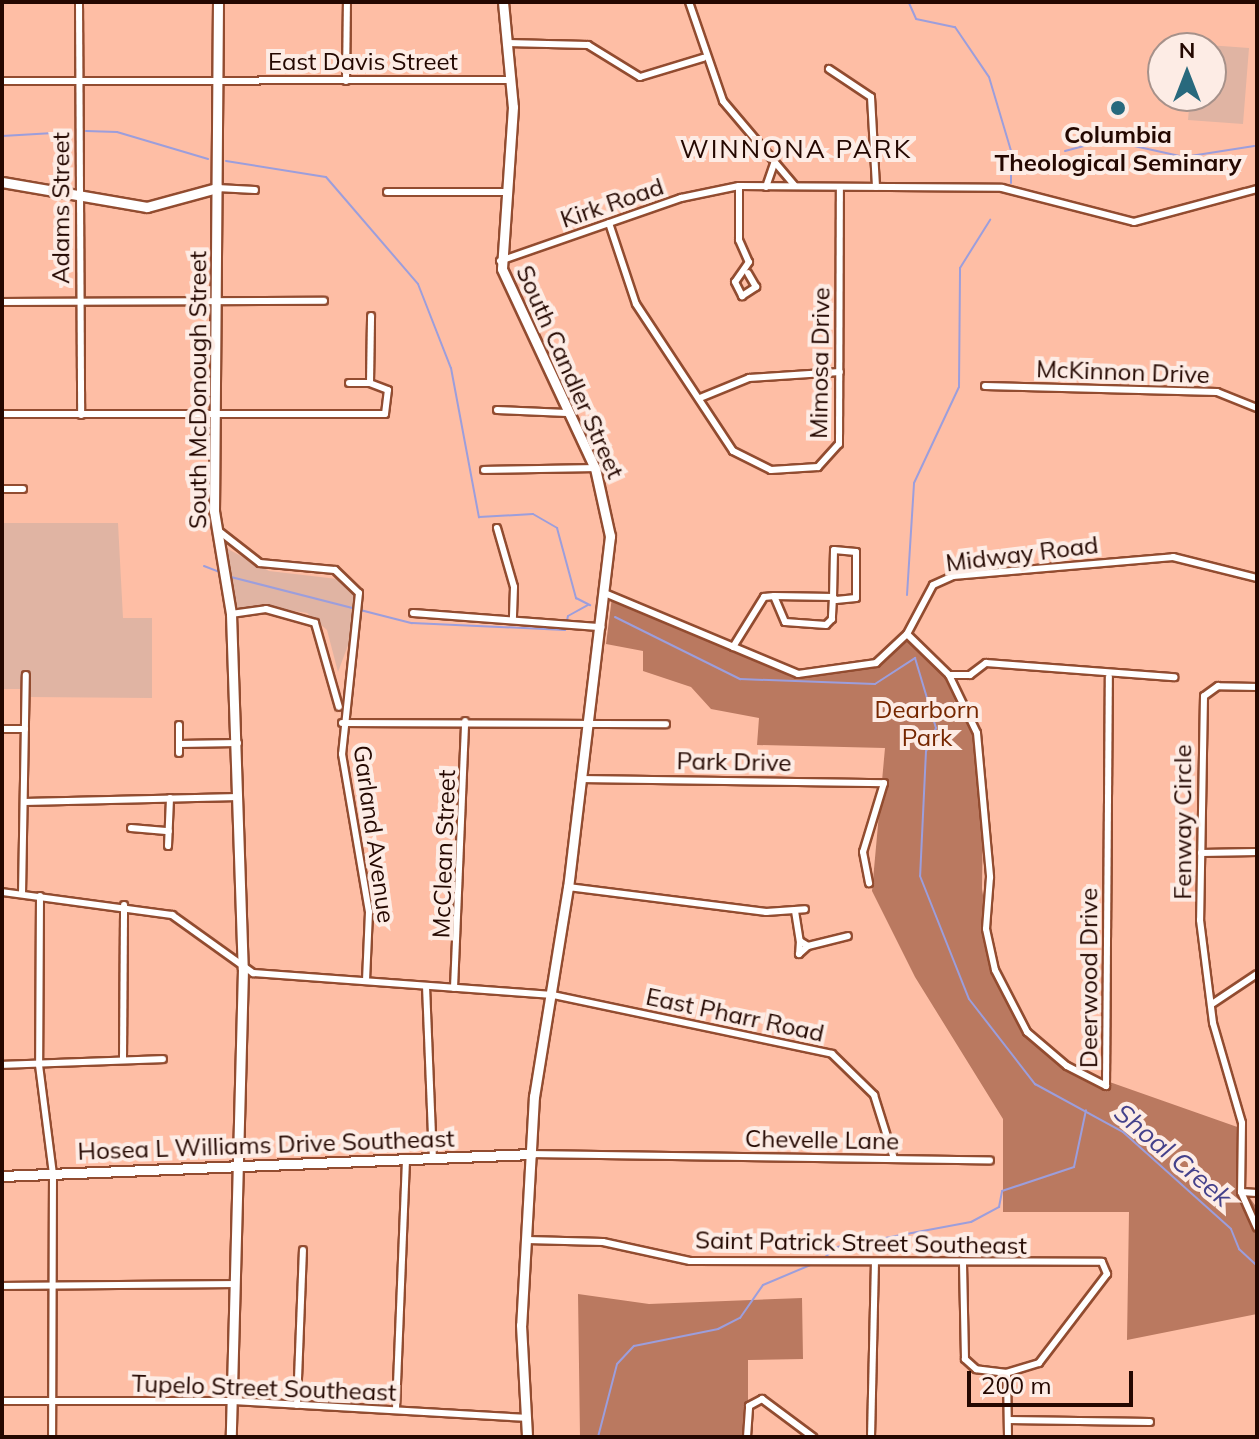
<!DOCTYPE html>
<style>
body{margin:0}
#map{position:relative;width:1259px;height:1439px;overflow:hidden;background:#febea5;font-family:Mulish,sans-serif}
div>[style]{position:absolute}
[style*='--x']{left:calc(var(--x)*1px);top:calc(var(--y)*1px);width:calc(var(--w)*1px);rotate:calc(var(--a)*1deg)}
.green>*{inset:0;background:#e0b4a3}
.forest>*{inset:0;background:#ba7960}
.stream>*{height:2px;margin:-1px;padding:0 1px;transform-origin:1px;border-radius:1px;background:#9c9edc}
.roads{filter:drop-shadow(2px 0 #924c30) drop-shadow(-2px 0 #924c30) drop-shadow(0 2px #924c30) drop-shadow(0 -2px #924c30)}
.street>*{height:6px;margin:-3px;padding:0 3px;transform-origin:3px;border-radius:3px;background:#fff}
.secondary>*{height:9px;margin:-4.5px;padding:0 4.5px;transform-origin:4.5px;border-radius:4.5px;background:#fff}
.dots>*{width:22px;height:22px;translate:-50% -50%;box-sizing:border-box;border:4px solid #fdece5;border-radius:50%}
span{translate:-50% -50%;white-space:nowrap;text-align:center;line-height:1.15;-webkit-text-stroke:8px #fdece5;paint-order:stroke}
.street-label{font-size:24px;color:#240801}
.poi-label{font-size:24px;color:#240801;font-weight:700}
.park-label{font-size:24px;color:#762700}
.neighbourhood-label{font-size:26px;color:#240801;letter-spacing:2px}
.water-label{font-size:26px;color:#44418b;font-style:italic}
.frame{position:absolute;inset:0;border:4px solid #240801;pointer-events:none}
.north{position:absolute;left:1147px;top:32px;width:80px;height:80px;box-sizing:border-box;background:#fdece5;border:2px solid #a6918a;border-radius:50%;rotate:0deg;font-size:22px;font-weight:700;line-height:32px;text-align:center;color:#240801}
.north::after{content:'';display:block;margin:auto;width:28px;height:36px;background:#28697d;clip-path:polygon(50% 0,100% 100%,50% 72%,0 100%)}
.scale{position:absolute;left:967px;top:1371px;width:166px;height:36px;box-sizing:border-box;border:4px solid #240801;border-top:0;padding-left:10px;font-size:24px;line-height:28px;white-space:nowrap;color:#240801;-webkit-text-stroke:6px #fdece5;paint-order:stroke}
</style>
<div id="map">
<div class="green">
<i style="clip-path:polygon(1194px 44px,1249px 48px,1243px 124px,1188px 120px,1190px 96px,1211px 96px,1211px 48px)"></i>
<i style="clip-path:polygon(2px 523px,118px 523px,123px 618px,152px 618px,152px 698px,29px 697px,29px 689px,2px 689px)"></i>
<i style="clip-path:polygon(226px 548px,269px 571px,346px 580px,358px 600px,356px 624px,338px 672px,327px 630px,307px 613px,262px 606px,237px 611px)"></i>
</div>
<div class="forest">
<i style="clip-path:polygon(612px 597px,801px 672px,878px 661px,910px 635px,968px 705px,984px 754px,982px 889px,995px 969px,1025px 1031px,1067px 1067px,1243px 1129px,1243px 1188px,1257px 1208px,1257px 1314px,1127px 1340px,1129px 1212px,1003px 1212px,1003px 1119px,915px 977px,872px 891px,885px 748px,757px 745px,759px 718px,711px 709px,691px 687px,643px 671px,643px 651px,606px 644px)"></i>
<i style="clip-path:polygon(578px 1294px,649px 1304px,802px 1298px,803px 1359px,748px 1360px,748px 1437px,580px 1437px)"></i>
</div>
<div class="stream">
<i style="--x:909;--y:3;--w:17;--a:66"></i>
<i style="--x:916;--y:19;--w:40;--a:12"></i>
<i style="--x:955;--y:27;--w:60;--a:55.8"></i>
<i style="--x:989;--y:77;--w:77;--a:73.4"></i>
<i style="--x:1011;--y:151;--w:32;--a:90"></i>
<i style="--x:86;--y:131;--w:31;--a:2"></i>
<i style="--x:117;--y:132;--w:95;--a:16.5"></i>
<i style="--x:2;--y:136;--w:69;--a:-3.3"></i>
<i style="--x:1065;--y:151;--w:43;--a:-14.7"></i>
<i style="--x:1107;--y:140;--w:79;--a:12.4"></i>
<i style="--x:1184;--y:157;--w:71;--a:-8.9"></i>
<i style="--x:226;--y:161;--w:101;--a:9.1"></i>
<i style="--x:326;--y:177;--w:141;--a:49.3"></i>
<i style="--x:418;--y:284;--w:90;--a:68.6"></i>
<i style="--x:451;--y:368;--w:152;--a:79.4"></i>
<i style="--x:479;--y:517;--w:54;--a:-3.2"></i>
<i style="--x:533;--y:514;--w:28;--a:30"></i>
<i style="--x:557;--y:528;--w:73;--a:74.8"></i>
<i style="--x:576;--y:598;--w:16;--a:27"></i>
<i style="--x:204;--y:566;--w:19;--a:21"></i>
<i style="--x:227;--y:576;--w:191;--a:14.3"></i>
<i style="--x:412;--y:623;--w:153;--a:2.6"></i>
<i style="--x:565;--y:630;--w:14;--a:-78"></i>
<i style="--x:568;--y:616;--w:23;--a:-29"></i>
<i style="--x:907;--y:595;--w:112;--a:-86.4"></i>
<i style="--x:914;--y:483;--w:106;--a:-64.9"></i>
<i style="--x:959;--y:387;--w:119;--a:-89.5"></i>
<i style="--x:960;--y:268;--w:57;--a:-58"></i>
<i style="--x:615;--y:617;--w:140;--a:26.4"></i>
<i style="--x:740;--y:679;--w:135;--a:2.1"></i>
<i style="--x:875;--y:684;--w:48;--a:-33"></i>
<i style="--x:915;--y:658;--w:73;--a:73.3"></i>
<i style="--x:936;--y:728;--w:25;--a:113"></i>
<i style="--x:926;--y:751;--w:125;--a:92.7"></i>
<i style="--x:920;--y:876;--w:132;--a:68.3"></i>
<i style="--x:969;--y:999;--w:108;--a:52.2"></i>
<i style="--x:1035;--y:1084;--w:100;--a:28.6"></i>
<i style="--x:1123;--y:1132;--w:145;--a:41.9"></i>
<i style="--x:1231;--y:1229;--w:22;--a:68"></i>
<i style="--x:1239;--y:1249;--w:25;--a:43"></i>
<i style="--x:824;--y:1258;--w:17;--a:-40"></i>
<i style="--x:837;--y:1247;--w:136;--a:-10.6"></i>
<i style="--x:971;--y:1222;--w:32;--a:-28"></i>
<i style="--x:999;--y:1207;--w:16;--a:-79"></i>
<i style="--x:1002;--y:1191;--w:76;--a:-18.4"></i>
<i style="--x:1074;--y:1167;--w:58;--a:-78.1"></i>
<i style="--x:598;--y:1437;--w:75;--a:-75.4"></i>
<i style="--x:617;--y:1364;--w:25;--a:-47"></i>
<i style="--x:634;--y:1346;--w:86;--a:-11.4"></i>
<i style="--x:718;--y:1329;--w:25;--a:-27"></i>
<i style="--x:740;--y:1318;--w:40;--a:-55.1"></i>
<i style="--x:763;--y:1285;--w:56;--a:-22.9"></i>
</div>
<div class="roads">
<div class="street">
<i style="--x:79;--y:2;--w:413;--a:89.7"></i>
<i style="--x:689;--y:2;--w:105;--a:71"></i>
<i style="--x:723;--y:101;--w:111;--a:49.7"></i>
<i style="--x:507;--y:43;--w:81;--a:1.4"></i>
<i style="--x:588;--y:45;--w:61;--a:31.6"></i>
<i style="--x:640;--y:77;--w:66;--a:-16.8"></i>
<i style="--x:829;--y:69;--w:50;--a:33.7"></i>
<i style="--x:871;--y:97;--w:90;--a:86.8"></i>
<i style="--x:2;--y:81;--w:508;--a:-0.11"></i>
<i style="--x:346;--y:81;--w:79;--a:-89.3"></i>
<i style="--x:739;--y:186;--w:54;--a:90"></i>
<i style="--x:739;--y:240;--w:24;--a:66"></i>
<i style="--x:749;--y:262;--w:24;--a:125"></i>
<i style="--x:735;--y:282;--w:16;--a:63"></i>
<i style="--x:742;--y:296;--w:17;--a:-33"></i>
<i style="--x:756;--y:287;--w:16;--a:-120"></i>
<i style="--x:766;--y:187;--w:24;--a:-71"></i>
<i style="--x:217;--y:188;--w:38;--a:3"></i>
<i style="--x:387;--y:192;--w:118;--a:0"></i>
<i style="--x:609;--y:223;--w:85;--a:71.6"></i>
<i style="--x:636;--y:304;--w:176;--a:56.6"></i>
<i style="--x:733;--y:451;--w:42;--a:26.6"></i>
<i style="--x:771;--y:470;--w:47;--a:-3.7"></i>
<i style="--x:818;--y:467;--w:31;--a:-48"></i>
<i style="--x:839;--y:444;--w:257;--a:-89.8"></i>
<i style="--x:500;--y:261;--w:192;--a:-19.2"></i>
<i style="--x:681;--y:198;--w:59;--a:-11.7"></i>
<i style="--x:739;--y:186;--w:263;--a:0.4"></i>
<i style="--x:1002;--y:188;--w:136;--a:14.4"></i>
<i style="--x:1134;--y:222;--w:127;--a:-15"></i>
<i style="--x:2;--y:302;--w:322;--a:-0.2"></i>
<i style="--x:349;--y:383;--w:21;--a:0"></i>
<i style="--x:985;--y:386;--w:232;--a:1.5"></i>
<i style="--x:1217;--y:392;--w:43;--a:21.8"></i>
<i style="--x:700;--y:398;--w:53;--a:-22.2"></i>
<i style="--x:749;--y:378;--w:91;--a:-3.8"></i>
<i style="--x:497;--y:410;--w:70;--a:2.5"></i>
<i style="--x:2;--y:414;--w:383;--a:0"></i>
<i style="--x:385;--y:414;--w:24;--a:-83"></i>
<i style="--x:388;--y:390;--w:19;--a:-159"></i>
<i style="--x:370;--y:383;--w:67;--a:-89.1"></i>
<i style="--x:484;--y:470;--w:111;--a:-1"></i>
<i style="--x:2;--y:489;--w:21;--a:0"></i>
<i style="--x:497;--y:528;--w:61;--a:73.9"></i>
<i style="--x:514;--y:587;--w:33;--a:92"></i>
<i style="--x:219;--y:531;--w:52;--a:38"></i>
<i style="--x:260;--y:563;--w:75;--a:5.3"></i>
<i style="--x:335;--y:570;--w:33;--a:44"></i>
<i style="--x:359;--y:593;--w:162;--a:96"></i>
<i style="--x:342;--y:754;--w:160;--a:80.3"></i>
<i style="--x:369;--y:912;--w:69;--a:92.5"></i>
<i style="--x:607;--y:594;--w:207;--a:22.7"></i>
<i style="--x:798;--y:674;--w:79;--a:-8"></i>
<i style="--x:876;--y:663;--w:42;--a:-43.1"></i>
<i style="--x:907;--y:634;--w:55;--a:-62"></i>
<i style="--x:933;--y:585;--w:22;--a:-24"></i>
<i style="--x:953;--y:576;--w:221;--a:-4.9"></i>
<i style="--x:1173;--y:557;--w:87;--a:14"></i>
<i style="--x:413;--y:613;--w:189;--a:4.3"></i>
<i style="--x:231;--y:614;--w:35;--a:-8"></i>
<i style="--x:266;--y:609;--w:51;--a:15.9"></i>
<i style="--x:315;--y:623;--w:87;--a:74.1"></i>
<i style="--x:907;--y:634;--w:59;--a:44.3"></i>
<i style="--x:949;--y:675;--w:64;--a:64.2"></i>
<i style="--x:977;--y:733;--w:145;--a:84.8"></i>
<i style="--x:990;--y:877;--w:52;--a:94.4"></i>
<i style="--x:986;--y:929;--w:42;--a:77.6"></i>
<i style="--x:995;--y:970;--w:70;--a:62.7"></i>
<i style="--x:1027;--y:1032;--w:52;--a:40.4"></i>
<i style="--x:1067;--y:1066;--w:44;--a:27.1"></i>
<i style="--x:1106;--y:1086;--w:409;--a:-89.6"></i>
<i style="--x:733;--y:647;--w:59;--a:-58.2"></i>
<i style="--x:764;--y:597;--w:10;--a:-6"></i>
<i style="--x:774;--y:596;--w:59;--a:1"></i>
<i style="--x:833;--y:597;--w:4;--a:45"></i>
<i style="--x:836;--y:600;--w:20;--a:-6"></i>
<i style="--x:856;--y:598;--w:46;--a:-90"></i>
<i style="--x:856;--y:552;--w:22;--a:-175"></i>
<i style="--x:834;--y:550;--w:47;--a:91.2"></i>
<i style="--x:833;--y:597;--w:22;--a:93"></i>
<i style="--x:832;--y:619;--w:8;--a:135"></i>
<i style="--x:826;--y:625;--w:41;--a:-175.8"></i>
<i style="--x:785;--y:622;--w:28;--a:-113"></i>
<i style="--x:949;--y:675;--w:21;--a:0"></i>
<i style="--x:970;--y:675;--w:20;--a:-37"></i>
<i style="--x:986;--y:663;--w:189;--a:4.3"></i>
<i style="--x:1257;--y:687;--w:39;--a:-179"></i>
<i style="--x:1218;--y:686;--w:17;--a:144"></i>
<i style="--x:1204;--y:696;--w:224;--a:91"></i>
<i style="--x:1200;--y:920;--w:104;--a:82.8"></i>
<i style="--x:1213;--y:1023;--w:104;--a:73.8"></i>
<i style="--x:1242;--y:1123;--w:69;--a:90.8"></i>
<i style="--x:1241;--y:1192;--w:39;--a:66"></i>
<i style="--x:342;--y:723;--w:324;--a:0.2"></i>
<i style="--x:179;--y:725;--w:28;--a:90"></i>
<i style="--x:2;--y:729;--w:23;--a:0"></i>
<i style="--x:179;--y:744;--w:59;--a:-1"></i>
<i style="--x:583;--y:779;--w:301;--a:0.8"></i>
<i style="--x:884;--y:783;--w:72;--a:106.9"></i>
<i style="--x:863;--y:852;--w:32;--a:79"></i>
<i style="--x:24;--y:802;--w:215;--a:-1.3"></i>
<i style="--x:131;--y:828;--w:38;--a:5"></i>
<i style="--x:168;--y:846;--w:48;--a:-87.6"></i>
<i style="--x:1201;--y:853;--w:56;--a:-1"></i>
<i style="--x:568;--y:887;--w:200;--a:7.2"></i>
<i style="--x:766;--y:912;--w:39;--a:-4"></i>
<i style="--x:2;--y:892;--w:172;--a:7.7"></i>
<i style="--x:172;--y:915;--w:100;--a:35.6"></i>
<i style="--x:253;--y:973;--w:301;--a:4.2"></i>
<i style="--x:553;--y:995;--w:285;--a:11.9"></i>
<i style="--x:832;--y:1054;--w:59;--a:44.3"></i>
<i style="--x:874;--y:1095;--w:67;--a:72.6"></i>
<i style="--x:22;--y:894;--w:219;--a:-89"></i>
<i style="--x:40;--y:896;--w:169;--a:90.3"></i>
<i style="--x:39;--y:1065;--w:110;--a:82.7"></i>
<i style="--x:53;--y:1174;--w:263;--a:90.2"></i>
<i style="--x:795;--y:911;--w:30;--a:81"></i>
<i style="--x:800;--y:941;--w:9;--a:32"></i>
<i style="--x:808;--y:946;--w:41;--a:-14"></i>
<i style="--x:800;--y:941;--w:13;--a:94"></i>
<i style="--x:799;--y:954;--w:12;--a:-42"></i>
<i style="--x:426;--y:986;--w:172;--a:87.7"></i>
<i style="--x:454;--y:988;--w:267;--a:-87.6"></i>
<i style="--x:1212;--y:1004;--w:54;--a:-33.7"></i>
<i style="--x:123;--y:1058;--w:153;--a:-89.6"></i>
<i style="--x:2;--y:1065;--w:161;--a:-2.1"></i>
<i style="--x:532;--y:1154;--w:458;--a:0.8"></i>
<i style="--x:1241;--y:1192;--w:16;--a:4"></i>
<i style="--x:527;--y:1240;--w:76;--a:1.5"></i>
<i style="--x:603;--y:1242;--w:89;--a:12.3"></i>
<i style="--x:690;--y:1261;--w:412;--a:0.1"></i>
<i style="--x:1102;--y:1262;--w:13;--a:67"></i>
<i style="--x:1107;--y:1274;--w:112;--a:127.4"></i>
<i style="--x:1039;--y:1363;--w:34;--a:163"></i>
<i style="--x:1007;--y:1373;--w:31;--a:-173"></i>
<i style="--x:976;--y:1369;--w:15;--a:-138"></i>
<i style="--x:965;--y:1359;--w:96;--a:-91.2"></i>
<i style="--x:2;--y:1286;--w:234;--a:-0.5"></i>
<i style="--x:1007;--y:1373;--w:64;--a:89.1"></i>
<i style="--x:2;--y:1401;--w:231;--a:0"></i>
<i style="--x:233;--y:1401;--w:292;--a:3.3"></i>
<i style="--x:297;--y:1405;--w:155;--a:-87.8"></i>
<i style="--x:396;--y:1409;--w:250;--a:-87.7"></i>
<i style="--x:1008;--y:1420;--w:142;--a:0.8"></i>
<i style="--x:747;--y:1437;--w:31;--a:-86"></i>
<i style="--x:749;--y:1406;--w:15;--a:-28"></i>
<i style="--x:762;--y:1399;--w:64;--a:36.7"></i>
<i style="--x:871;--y:1437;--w:173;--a:-88.7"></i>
</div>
<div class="secondary">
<i style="--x:218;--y:2;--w:509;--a:90.45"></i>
<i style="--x:214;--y:511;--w:104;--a:80.6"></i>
<i style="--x:231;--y:614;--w:355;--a:88.1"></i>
<i style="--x:243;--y:969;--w:468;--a:91.5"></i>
<i style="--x:503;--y:2;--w:105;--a:84.6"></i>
<i style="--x:513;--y:107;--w:162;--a:93.9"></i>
<i style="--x:502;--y:269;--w:220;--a:65"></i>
<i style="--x:595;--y:468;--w:70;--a:77.6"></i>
<i style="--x:610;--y:536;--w:354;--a:96.8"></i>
<i style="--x:568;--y:887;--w:212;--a:99.2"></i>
<i style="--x:534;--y:1096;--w:229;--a:93.2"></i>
<i style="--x:521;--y:1325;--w:112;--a:86.9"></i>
<i style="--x:2;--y:182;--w:147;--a:9.8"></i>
<i style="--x:147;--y:207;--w:73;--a:-15.2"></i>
<i style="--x:2;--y:1176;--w:530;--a:-2.38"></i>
</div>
</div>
<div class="dots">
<i style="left:1118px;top:108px;background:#28697d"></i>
</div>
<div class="street-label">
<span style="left:363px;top:62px">East Davis Street</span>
<span style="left:612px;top:203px;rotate:-19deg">Kirk Road</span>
<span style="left:61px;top:208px;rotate:-90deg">Adams Street</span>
<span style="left:820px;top:363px;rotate:-89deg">Mimosa Drive</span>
<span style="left:570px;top:372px;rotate:66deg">South Candler Street</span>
<span style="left:1123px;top:372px;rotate:2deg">McKinnon Drive</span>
<span style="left:198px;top:390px;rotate:-90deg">South McDonough Street</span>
<span style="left:1022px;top:554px;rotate:-7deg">Midway Road</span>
<span style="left:734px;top:762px;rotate:1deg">Park Drive</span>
<span style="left:1183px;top:822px;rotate:-90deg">Fenway Circle</span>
<span style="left:374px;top:834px;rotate:82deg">Garland Avenue</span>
<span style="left:444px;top:854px;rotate:-88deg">McClean Street</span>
<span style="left:1089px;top:978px;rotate:-90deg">Deerwood Drive</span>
<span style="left:735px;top:1015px;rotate:12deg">East Pharr Road</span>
<span style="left:822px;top:1140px;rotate:1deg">Chevelle Lane</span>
<span style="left:266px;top:1145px;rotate:-2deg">Hosea L Williams Drive Southeast</span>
<span style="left:861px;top:1243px;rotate:1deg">Saint Patrick Street Southeast</span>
<span style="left:264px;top:1388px;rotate:2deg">Tupelo Street Southeast</span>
</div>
<div class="poi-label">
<span style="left:1118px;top:149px">Columbia<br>Theological Seminary</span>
</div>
<div class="park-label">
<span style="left:927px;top:724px">Dearborn<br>Park</span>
</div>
<div class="neighbourhood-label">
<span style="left:796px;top:149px">WINNONA PARK</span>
</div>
<div class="water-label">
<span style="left:1173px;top:1155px;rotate:40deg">Shoal Creek</span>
</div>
<div class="frame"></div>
<div class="north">N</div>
<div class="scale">200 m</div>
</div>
